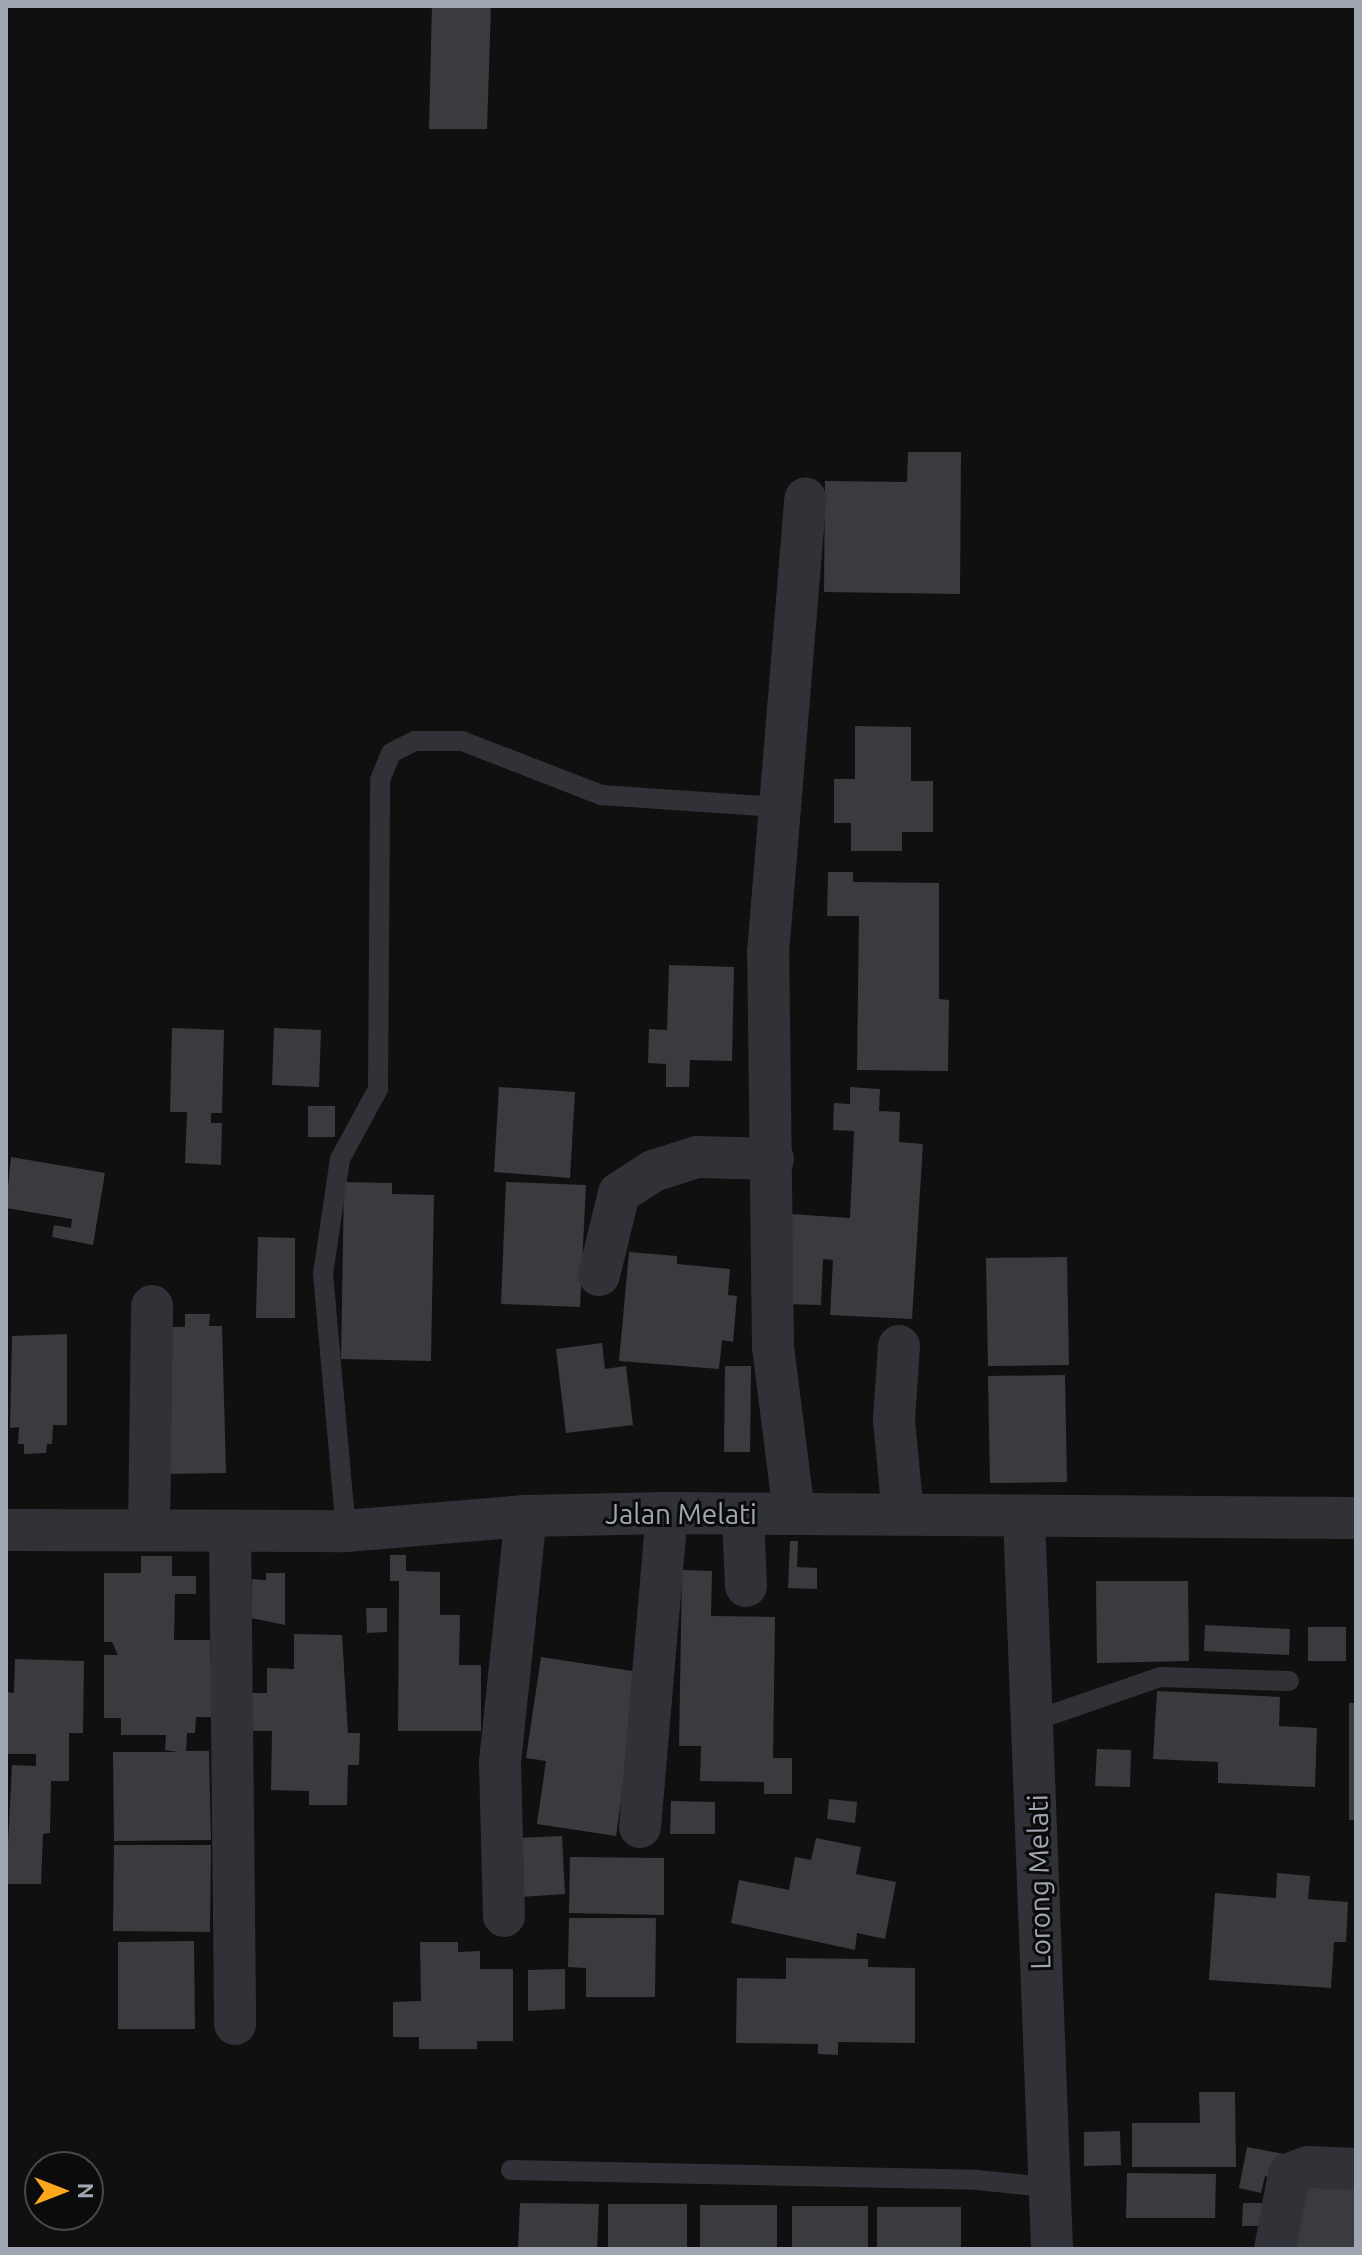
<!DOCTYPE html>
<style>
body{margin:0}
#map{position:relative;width:1362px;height:2255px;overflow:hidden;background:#101011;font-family:Ubuntu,sans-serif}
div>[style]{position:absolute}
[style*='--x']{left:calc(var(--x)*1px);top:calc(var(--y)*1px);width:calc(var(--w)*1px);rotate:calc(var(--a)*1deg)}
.building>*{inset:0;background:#3a3b3f}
.service>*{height:20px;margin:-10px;padding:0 10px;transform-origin:10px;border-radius:10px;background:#313237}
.minor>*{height:42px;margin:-21px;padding:0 21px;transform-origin:21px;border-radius:21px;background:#313237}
span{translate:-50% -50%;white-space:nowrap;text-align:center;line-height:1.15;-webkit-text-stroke:6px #0b0b0c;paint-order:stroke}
.street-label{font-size:28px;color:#a0a7b3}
.frame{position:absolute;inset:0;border:8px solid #a0a7b3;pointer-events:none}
.north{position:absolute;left:24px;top:2151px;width:80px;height:80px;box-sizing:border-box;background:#0b0b0c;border:2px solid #47494f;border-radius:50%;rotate:90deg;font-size:22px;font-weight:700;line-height:32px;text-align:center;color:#a0a7b3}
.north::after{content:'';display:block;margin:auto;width:28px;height:36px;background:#fda71c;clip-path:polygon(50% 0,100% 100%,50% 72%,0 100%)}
</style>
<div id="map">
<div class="building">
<i style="clip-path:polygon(432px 6px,491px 6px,487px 129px,429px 129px)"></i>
<i style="clip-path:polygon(908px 452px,961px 452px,960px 594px,824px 592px,825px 481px,907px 482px)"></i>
<i style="clip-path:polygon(855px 726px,911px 727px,911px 781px,933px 781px,933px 832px,902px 832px,902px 851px,851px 851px,851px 823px,834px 823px,834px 779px,855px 779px)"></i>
<i style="clip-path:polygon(828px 872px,853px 872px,853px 882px,939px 883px,939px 999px,949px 1000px,948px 1071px,857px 1070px,859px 916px,827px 916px)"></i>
<i style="clip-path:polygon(669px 965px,734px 967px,732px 1061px,690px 1060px,689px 1087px,666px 1087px,666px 1064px,648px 1063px,649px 1029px,667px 1030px)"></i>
<i style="clip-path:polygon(172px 1028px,224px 1030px,222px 1113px,211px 1113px,211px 1123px,222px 1123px,221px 1165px,185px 1163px,187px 1112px,170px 1112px)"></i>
<i style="clip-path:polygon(274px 1028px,321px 1030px,319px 1087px,272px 1085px)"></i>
<i style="clip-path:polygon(499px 1087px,575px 1092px,570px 1178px,494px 1172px)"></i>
<i style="clip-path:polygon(850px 1087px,880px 1089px,879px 1111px,900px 1112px,899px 1142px,923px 1144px,912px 1319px,830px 1315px,833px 1260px,823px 1259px,821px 1305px,784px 1304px,790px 1214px,850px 1218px,854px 1131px,833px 1130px,834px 1103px,850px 1104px)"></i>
<i style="clip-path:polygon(308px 1106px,335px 1106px,335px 1137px,308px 1137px)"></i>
<i style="clip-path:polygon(11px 1157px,105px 1173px,93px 1245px,52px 1237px,54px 1225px,71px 1228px,72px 1219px,6px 1208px)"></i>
<i style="clip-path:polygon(344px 1182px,392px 1183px,392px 1194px,434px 1195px,431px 1361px,341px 1359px)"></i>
<i style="clip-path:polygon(506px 1182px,586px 1185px,580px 1307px,501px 1304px)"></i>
<i style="clip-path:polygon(258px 1237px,295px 1238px,295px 1318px,256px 1318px)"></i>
<i style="clip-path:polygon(629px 1252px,677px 1256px,677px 1264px,730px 1269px,728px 1295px,737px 1296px,733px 1342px,722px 1340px,719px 1369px,619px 1361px)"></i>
<i style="clip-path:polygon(1067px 1257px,1069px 1365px,988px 1366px,986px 1258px)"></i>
<i style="clip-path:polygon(185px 1314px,210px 1314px,209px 1326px,222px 1326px,226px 1473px,166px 1474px,168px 1327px,185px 1327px)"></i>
<i style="clip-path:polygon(67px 1334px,67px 1425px,53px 1425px,52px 1444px,47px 1444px,46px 1453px,24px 1454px,24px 1444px,18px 1444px,19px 1427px,10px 1428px,12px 1336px)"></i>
<i style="clip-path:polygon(602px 1343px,605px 1369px,626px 1366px,633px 1425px,566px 1433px,556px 1349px)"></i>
<i style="clip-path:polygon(725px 1366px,751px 1366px,750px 1452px,724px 1452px)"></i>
<i style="clip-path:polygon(1065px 1375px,1067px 1482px,990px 1483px,988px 1376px)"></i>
<i style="clip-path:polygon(790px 1541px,798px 1541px,797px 1567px,817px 1568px,817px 1589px,788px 1588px)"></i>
<i style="clip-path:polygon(390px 1555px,406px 1555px,406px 1571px,440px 1572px,440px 1615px,460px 1615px,459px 1665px,481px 1665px,481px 1731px,398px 1731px,399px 1581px,390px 1581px)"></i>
<i style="clip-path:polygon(141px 1556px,172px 1556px,172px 1576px,196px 1576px,196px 1594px,175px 1594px,174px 1640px,210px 1640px,210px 1659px,215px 1659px,214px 1717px,196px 1717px,195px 1733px,187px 1733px,186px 1751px,209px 1751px,211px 1840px,114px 1841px,113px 1752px,178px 1752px,165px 1750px,166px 1735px,121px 1735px,121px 1718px,104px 1718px,104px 1655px,118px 1655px,112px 1642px,104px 1642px,104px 1573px,141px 1573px)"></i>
<i style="clip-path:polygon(682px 1570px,712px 1571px,711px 1616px,775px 1617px,773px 1758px,792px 1758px,792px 1794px,764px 1794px,764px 1782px,700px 1781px,701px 1746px,679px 1746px)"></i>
<i style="clip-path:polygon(266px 1573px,285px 1573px,285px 1625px,251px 1618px,252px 1579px,266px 1580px)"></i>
<i style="clip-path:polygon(1096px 1581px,1188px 1581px,1189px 1661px,1097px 1663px)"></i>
<i style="clip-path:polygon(366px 1608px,387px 1608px,387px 1632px,367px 1633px)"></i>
<i style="clip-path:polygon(1205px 1625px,1290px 1629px,1289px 1655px,1204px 1651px)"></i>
<i style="clip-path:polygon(1308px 1627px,1346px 1627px,1346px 1661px,1308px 1661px)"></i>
<i style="clip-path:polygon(294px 1634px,342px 1635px,348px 1733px,360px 1733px,359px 1765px,348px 1765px,347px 1805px,309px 1805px,309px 1791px,271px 1790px,272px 1731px,250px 1731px,251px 1693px,267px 1693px,267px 1668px,294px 1669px)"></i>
<i style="clip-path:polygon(541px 1657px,639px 1672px,616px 1836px,537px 1824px,546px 1761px,526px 1758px)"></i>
<i style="clip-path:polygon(15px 1659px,84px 1661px,83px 1733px,69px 1733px,69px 1781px,51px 1781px,50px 1833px,43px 1834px,41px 1884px,6px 1884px,12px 1765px,36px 1766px,36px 1754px,6px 1754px,6px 1692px,14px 1693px)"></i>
<i style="clip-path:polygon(1157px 1691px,1280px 1697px,1279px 1726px,1317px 1728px,1315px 1787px,1218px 1783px,1218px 1762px,1153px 1759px)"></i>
<i style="clip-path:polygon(1349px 1703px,1356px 1703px,1356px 1820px,1349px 1820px)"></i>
<i style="clip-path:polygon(1097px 1749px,1131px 1750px,1130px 1787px,1095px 1786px)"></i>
<i style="clip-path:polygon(829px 1799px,857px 1802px,855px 1823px,827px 1819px)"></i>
<i style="clip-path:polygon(671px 1801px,715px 1802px,715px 1834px,670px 1834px)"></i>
<i style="clip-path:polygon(562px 1836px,565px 1894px,520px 1897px,516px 1838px)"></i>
<i style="clip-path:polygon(816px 1838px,861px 1847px,856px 1874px,896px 1882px,885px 1939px,857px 1933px,855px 1950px,731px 1923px,739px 1880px,789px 1890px,795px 1857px,811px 1860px)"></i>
<i style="clip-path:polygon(114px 1845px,211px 1845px,210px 1932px,113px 1931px)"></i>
<i style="clip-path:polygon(570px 1857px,664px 1858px,664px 1915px,569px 1913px)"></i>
<i style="clip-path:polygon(1277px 1873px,1310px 1876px,1308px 1899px,1348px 1902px,1346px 1942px,1334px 1942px,1331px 1988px,1209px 1980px,1215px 1893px,1276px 1898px)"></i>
<i style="clip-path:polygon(569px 1918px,656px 1918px,655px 1997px,586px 1997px,586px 1968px,568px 1967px)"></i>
<i style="clip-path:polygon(194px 1941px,195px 2029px,118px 2029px,118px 1942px)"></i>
<i style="clip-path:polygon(420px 1942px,458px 1942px,458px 1952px,480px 1951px,480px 1969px,513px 1969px,513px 2041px,477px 2041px,477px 2049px,419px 2049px,419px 2037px,393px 2037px,393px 2002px,421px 2001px)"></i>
<i style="clip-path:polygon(786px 1958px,868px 1959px,868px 1967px,915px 1968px,915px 2043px,838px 2042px,838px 2055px,818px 2054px,818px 2044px,736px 2043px,737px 1978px,786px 1979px)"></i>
<i style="clip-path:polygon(565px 1969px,565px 2009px,528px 2011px,528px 1970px)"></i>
<i style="clip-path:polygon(1199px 2092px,1235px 2092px,1236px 2167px,1132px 2167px,1132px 2123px,1200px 2123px)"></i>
<i style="clip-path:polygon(1120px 2131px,1121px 2165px,1084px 2166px,1084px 2132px)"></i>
<i style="clip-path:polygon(1247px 2147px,1284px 2154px,1279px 2179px,1265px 2176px,1261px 2193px,1239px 2188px)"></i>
<i style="clip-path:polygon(1127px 2173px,1216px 2174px,1215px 2218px,1126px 2218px)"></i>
<i style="clip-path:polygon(1295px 2179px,1356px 2183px,1356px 2249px,1289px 2249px)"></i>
<i style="clip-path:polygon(520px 2203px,599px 2204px,597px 2249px,518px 2249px)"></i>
<i style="clip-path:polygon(1243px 2203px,1263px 2203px,1263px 2226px,1242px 2226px)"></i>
<i style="clip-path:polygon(608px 2204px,687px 2204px,687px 2249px,608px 2249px)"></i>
<i style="clip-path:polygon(700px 2205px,777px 2205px,777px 2249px,700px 2249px)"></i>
<i style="clip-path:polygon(792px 2206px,868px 2206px,868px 2249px,792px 2249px)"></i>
<i style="clip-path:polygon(877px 2207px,961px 2207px,961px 2249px,877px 2249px)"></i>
</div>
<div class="service">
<i style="--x:346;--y:1531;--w:258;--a:-95.1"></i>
<i style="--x:323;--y:1274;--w:116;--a:-81.6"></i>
<i style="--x:340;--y:1159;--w:80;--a:-61.5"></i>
<i style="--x:378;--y:1089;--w:309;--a:-89.6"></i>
<i style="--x:380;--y:780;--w:29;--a:-68"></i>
<i style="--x:391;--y:753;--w:27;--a:-27"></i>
<i style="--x:415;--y:741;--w:47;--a:0"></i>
<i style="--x:462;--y:741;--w:149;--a:21.2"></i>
<i style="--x:601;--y:795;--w:177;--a:3.9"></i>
<i style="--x:1036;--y:1720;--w:131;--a:-19.1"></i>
<i style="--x:1160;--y:1677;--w:129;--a:1.8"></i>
<i style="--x:511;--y:2170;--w:466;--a:1.2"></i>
<i style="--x:977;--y:2180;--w:69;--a:5.8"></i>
</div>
<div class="minor">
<i style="--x:599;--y:1275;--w:84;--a:-76.3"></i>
<i style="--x:619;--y:1193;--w:40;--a:-32.9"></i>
<i style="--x:653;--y:1171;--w:46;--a:-17.7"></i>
<i style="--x:697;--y:1157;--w:76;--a:1.5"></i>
<i style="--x:899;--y:1346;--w:74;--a:93.9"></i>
<i style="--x:894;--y:1420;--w:95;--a:84.6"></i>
<i style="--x:794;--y:1513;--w:167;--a:-97.2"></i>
<i style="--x:773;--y:1347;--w:394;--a:-90.7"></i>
<i style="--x:768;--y:953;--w:456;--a:-85.3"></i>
<i style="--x:743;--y:1515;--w:71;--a:87.6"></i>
<i style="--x:1024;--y:1516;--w:734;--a:87.81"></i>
<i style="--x:6;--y:1530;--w:340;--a:0.2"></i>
<i style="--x:346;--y:1531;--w:181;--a:-4.8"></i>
<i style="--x:526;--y:1516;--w:141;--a:-1.2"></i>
<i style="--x:667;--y:1513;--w:689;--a:0.42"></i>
<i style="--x:149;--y:1530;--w:224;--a:-89.2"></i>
<i style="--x:230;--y:1531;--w:493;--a:89.4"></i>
<i style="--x:640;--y:1827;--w:315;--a:-85.1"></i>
<i style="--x:504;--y:1916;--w:154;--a:-91.5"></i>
<i style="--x:500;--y:1762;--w:247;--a:-84"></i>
<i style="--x:1275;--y:2249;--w:76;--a:-79.4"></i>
<i style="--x:1289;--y:2174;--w:20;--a:-20"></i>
<i style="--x:1308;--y:2167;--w:48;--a:2.4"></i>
</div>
<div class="street-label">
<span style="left:681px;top:1514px">Jalan Melati</span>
<span style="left:1039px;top:1882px;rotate:-91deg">Lorong Melati</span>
</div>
<div class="frame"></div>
<div class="north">N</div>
</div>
